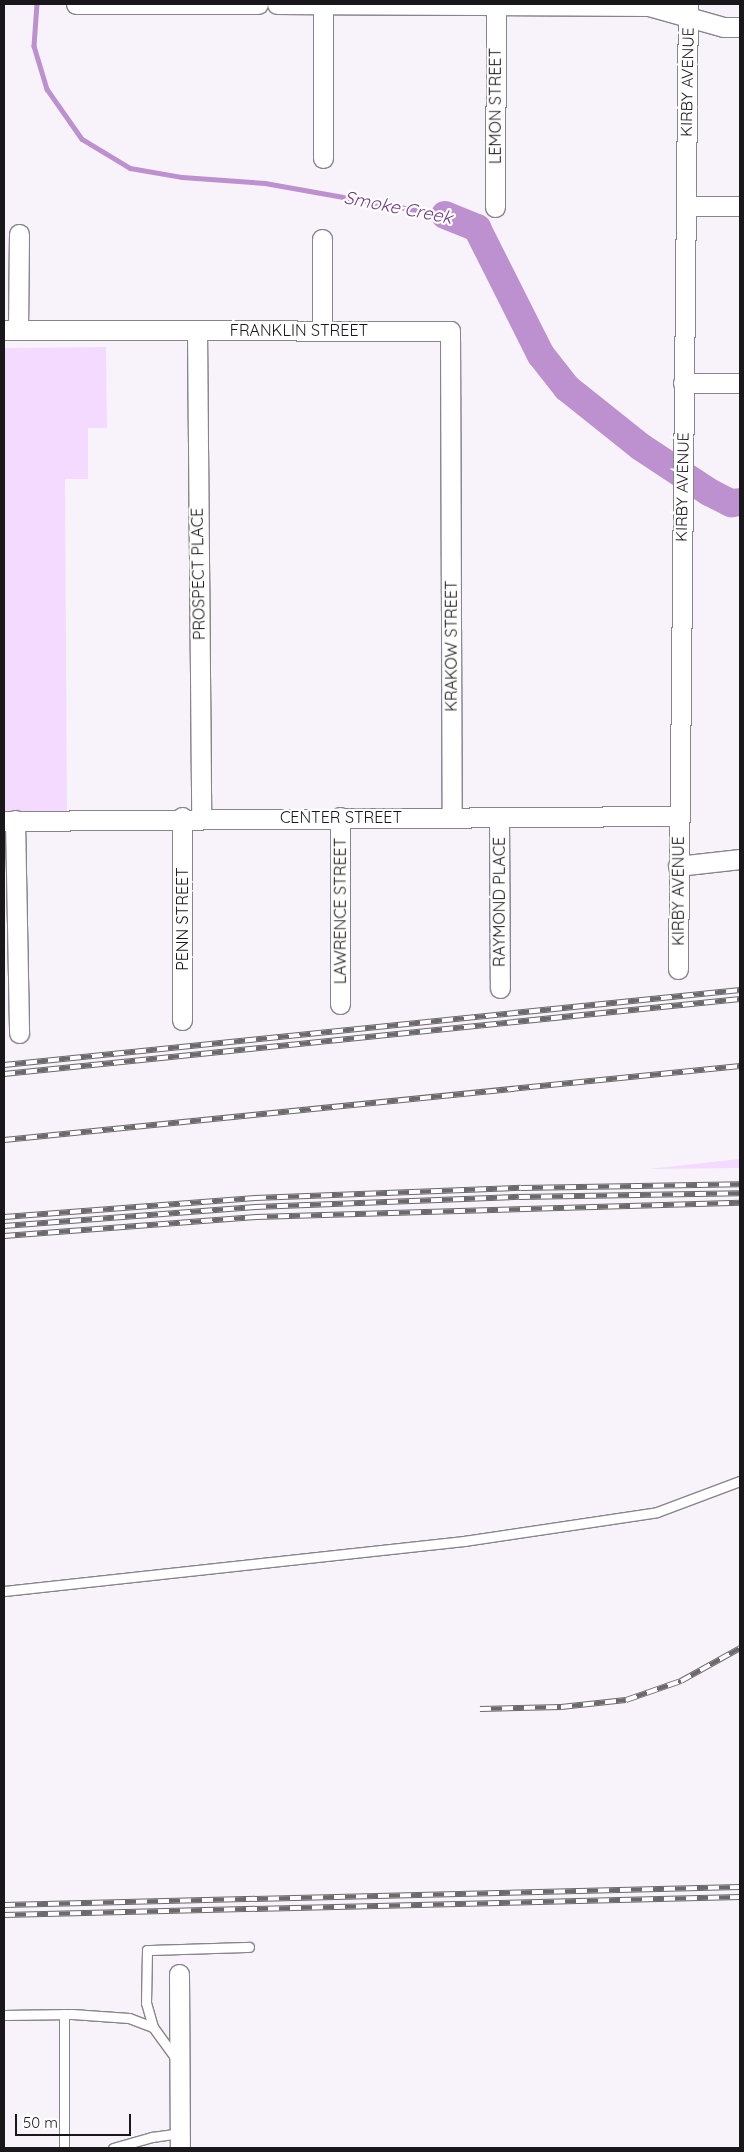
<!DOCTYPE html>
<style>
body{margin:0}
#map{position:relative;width:744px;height:2152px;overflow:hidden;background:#f8f3fa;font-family:Quicksand,sans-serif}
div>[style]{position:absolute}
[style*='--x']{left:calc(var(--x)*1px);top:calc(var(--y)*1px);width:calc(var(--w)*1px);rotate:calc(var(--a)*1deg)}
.green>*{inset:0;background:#f3dafe}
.stream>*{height:4.5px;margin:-2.25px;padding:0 2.25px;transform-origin:2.25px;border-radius:2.25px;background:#bd90cf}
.river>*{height:28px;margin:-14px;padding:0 14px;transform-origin:14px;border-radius:14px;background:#bd90cf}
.roads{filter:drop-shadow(1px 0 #89848b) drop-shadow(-1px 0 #89848b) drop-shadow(0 1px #89848b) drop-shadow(0 -1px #89848b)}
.lane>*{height:9px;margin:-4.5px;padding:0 4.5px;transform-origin:4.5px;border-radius:4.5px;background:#fff}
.street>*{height:19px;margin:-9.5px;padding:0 9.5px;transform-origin:9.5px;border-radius:9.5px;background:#fff}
.rail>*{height:5.5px;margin-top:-2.75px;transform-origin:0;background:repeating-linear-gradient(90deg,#fff 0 11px,#6c696d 0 22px);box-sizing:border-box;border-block:1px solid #6c696d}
span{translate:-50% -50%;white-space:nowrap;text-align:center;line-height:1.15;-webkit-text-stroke:4.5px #fff;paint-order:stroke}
.street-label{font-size:16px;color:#19171a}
.water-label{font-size:18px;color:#723c88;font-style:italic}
.frame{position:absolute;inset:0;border:5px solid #19171a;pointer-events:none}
.scale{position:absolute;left:15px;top:2114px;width:116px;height:22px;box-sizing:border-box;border:2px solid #19171a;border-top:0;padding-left:6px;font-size:15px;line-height:18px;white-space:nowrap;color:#19171a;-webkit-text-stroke:4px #fff;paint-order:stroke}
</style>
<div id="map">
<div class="green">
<i style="clip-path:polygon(106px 347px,107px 428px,88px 428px,88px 479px,65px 479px,67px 815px,4px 815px,4px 348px)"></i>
<i style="clip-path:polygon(740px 1159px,740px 1168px,649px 1169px)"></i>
</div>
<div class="stream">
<i style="--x:37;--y:4;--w:42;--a:94.1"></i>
<i style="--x:34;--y:46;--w:45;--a:73.2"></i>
<i style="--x:47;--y:89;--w:61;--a:55"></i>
<i style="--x:82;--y:139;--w:56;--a:31.1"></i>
<i style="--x:130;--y:168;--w:53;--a:9.8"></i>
<i style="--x:182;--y:177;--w:83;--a:4.1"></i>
<i style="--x:265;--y:183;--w:183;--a:10.1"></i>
</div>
<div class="river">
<i style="--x:445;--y:215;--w:35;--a:22"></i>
<i style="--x:477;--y:228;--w:142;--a:63.3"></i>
<i style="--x:541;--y:355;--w:42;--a:51.8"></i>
<i style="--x:567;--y:388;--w:95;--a:38.6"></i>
<i style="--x:641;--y:447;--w:82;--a:33.5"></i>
<i style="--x:709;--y:492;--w:25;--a:27"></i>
<i style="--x:731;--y:503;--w:9;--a:-6"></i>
</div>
<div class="roads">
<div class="lane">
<i style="--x:4;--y:1591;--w:463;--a:-6.2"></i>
<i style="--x:464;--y:1541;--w:195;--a:-8.5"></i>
<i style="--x:657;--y:1512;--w:89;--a:-20.5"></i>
<i style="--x:64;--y:2014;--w:134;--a:90"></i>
<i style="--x:4;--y:2015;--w:68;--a:-0.8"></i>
<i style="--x:72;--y:2014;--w:57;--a:4"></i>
<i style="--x:129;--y:2018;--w:26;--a:21"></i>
<i style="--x:153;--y:2027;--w:39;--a:54"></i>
<i style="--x:153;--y:2027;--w:25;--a:-106"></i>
<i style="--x:146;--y:2003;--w:53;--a:-88.9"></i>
<i style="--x:147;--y:1950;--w:102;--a:-1.7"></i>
<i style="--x:113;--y:2148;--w:41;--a:-15.8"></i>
<i style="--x:152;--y:2137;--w:28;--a:-8"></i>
</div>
<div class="street">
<i style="--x:76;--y:4;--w:182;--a:0"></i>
<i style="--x:277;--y:4;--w:372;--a:0.3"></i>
<i style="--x:649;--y:6;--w:77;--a:15.8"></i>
<i style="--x:723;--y:27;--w:17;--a:0"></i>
<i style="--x:323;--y:158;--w:154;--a:-90"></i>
<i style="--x:686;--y:206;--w:54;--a:0"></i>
<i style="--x:495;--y:207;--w:202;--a:-89.7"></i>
<i style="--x:322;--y:239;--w:92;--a:90"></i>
<i style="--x:4;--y:330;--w:446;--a:0.1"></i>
<i style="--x:450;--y:331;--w:486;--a:89.8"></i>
<i style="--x:18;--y:330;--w:96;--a:-89.4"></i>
<i style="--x:197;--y:330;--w:488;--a:89.5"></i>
<i style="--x:683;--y:383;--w:57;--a:0"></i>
<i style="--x:182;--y:817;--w:203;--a:90"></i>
<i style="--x:499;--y:817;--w:171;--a:89.7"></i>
<i style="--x:15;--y:820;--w:213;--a:88.9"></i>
<i style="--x:4;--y:821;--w:674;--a:-0.43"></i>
<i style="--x:678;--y:866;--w:62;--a:-6.4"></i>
<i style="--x:678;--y:969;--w:965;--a:-89.41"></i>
<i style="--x:340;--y:1004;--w:187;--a:-90"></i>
<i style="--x:179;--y:1974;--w:174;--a:89.7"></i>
</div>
</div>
<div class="rail">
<i style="--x:4;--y:1065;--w:740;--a:-5.82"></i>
<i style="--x:4;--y:1074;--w:740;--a:-5.82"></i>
<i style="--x:4;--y:1140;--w:740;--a:-5.74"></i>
<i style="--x:4;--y:1217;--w:252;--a:-4.3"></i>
<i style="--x:255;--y:1198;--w:266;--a:-2.2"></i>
<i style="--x:521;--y:1188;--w:219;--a:-1"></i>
<i style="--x:4;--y:1226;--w:252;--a:-4.3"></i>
<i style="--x:255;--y:1207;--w:264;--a:-2.2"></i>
<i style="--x:519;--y:1197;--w:221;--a:-1"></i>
<i style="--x:4;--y:1236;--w:253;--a:-4.3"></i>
<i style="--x:256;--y:1217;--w:484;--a:-1.7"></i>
<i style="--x:480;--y:1709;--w:81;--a:-1.4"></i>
<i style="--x:561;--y:1707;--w:65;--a:-6.1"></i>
<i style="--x:626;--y:1700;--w:58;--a:-19.1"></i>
<i style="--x:681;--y:1681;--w:68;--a:-29.2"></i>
<i style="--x:4;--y:1905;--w:736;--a:-1.4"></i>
<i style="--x:4;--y:1915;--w:736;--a:-1.4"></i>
</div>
<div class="street-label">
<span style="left:687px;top:82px;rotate:-89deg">KIRBY AVENUE</span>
<span style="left:495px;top:106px;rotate:-90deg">LEMON STREET</span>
<span style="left:299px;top:330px">FRANKLIN STREET</span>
<span style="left:682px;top:487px;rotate:-89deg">KIRBY AVENUE</span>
<span style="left:198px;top:574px;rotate:-91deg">PROSPECT PLACE</span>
<span style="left:451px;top:646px;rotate:-90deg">KRAKOW STREET</span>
<span style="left:341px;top:817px">CENTER STREET</span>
<span style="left:678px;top:891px;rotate:-90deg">KIRBY AVENUE</span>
<span style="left:499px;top:902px;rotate:-90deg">RAYMOND PLACE</span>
<span style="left:340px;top:911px;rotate:-90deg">LAWRENCE STREET</span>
<span style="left:182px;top:919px;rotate:-90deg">PENN STREET</span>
</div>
<div class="water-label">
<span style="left:398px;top:208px;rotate:11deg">Smoke Creek</span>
</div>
<div class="frame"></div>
<div class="scale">50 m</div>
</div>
